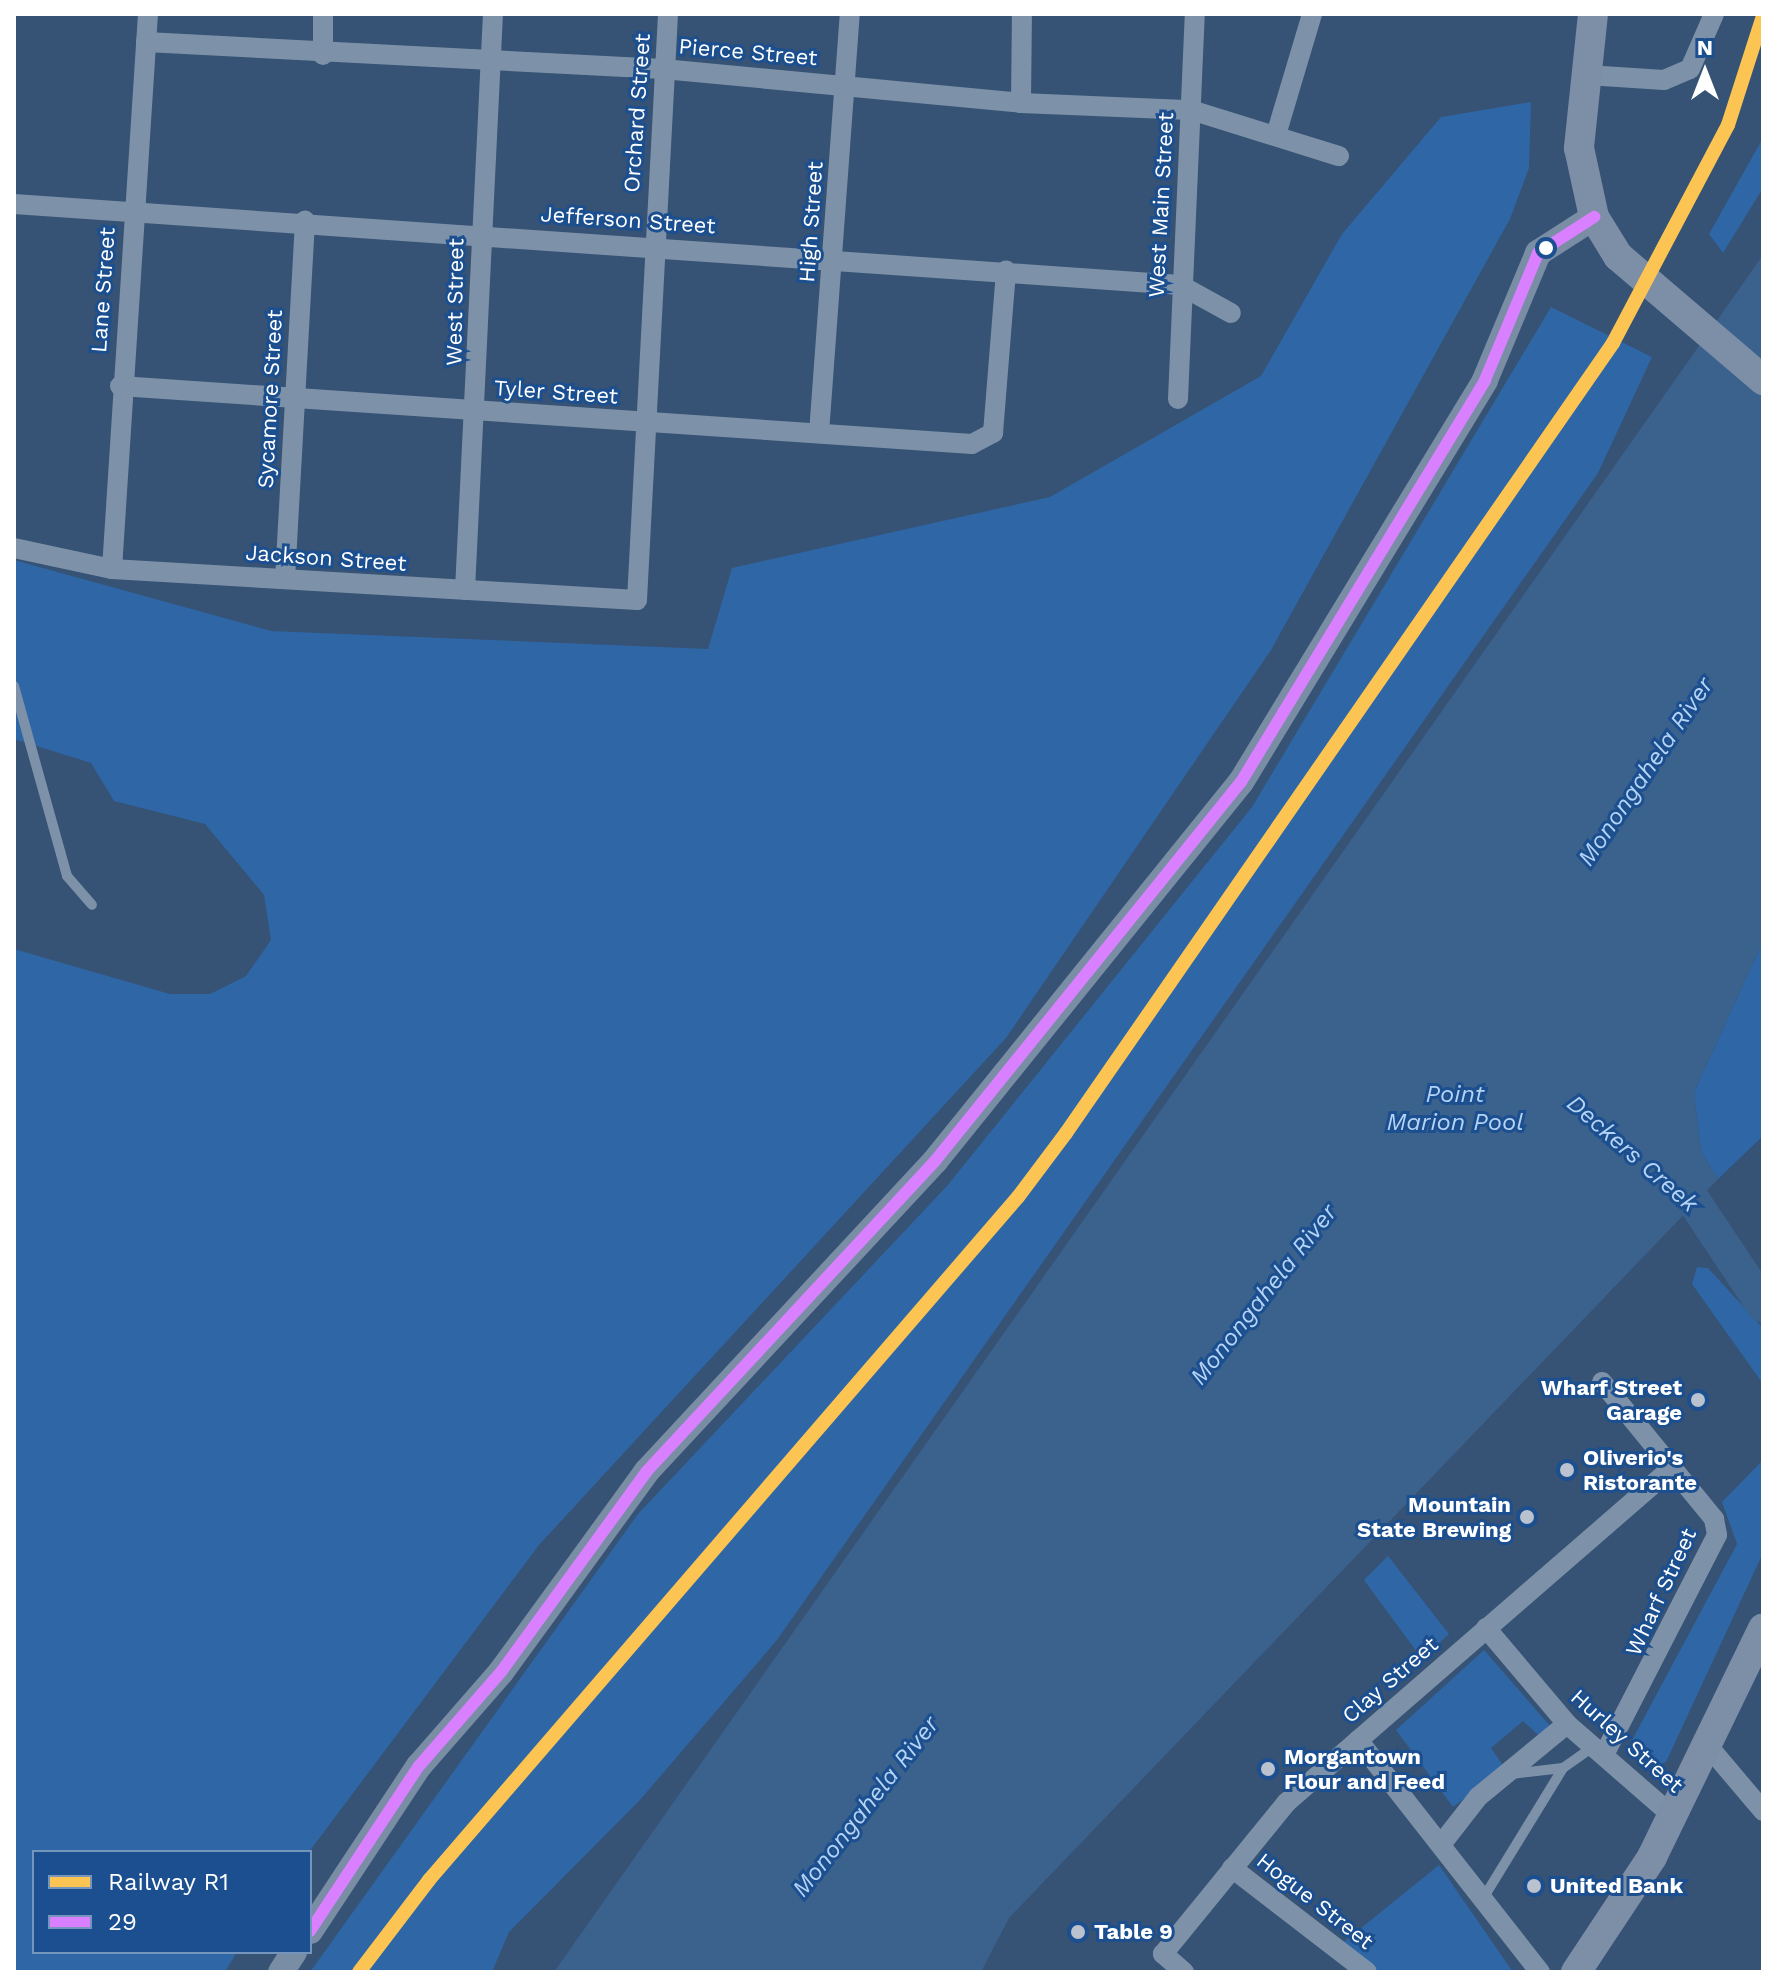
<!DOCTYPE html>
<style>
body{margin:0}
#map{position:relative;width:1777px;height:1986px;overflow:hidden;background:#365274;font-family:"Work Sans",sans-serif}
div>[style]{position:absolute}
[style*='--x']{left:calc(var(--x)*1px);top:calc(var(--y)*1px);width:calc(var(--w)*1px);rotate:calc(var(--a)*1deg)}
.green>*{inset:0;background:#2f66a5}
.water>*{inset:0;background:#3b618d}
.river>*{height:34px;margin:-17px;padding:0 17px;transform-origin:17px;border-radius:17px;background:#3b618d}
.lane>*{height:10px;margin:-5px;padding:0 5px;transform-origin:5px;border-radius:5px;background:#7d92a8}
.street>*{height:20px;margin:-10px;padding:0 10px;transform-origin:10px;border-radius:10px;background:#7d92a8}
.secondary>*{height:26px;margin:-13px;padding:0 13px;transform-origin:13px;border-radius:13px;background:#798da4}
.primary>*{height:30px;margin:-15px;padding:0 15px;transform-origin:15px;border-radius:15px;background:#7d8ea7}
.bus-1>*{height:12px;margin:-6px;padding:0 6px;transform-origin:6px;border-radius:6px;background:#d880ff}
.rail-1>*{height:14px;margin:-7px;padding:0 7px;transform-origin:7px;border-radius:7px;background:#fcc553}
.dots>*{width:22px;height:22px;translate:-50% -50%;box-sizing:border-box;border:4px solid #1b4f8f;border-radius:50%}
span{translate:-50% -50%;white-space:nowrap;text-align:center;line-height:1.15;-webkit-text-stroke:6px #1b4f8f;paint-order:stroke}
.street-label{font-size:22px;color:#fff}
.poi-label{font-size:22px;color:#fff;font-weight:700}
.right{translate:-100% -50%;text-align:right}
.left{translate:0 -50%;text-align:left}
.water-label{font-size:24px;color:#b5d3f5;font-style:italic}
.frame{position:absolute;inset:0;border:16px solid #fff;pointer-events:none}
.legend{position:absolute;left:32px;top:1850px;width:280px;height:104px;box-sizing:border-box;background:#1b4f8f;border:2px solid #7695bc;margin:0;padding:10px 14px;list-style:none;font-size:24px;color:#fff}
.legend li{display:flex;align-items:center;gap:16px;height:40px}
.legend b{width:40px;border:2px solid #7695bc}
.north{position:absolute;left:1665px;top:32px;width:80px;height:80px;-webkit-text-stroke:6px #1b4f8f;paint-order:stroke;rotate:0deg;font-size:22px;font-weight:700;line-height:32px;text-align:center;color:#fff}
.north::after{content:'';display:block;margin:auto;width:28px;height:36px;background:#fff;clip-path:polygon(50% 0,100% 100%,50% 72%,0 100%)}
</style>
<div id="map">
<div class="green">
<i style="clip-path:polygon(1531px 102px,1529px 168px,1510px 219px,1271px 650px,1006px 1038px,539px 1545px,309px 1852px,34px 1852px,34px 1952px,237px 1952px,225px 1972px,14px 1972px,14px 949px,170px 994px,210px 994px,246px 976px,271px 940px,264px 895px,205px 824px,114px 801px,91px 763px,14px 739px,14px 560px,271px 631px,708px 649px,732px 568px,1050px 497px,1261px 376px,1342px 234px,1441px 117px)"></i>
<i style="clip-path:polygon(1763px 138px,1763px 188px,1723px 253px,1709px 234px)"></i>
<i style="clip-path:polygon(1551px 307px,1652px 357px,1598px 473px,777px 1640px,640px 1800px,509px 1932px,492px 1972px,310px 1972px,638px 1514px,947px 1186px,1252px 807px)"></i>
<i style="clip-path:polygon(1763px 941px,1763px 1136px,1718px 1179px,1701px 1152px,1694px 1092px)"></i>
<i style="clip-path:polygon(1697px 1267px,1708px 1268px,1763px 1328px,1763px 1384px,1692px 1284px)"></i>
<i style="clip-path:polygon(1763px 1460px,1763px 1553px,1666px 1762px,1646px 1769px,1632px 1756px,1631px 1742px,1737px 1544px,1722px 1502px)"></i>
<i style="clip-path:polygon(1388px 1556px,1449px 1634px,1422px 1659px,1364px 1580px)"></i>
<i style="clip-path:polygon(1484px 1650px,1552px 1728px,1538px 1735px,1523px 1721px,1491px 1748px,1505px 1768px,1453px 1807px,1396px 1730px)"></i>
<i style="clip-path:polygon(1439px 1865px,1513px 1972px,1366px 1972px,1340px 1945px)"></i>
</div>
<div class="water">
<i style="clip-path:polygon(1763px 255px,1763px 941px,1694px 1092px,1701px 1152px,1718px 1179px,1009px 1918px,981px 1972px,554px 1972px)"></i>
</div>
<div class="river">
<i style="--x:1661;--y:1175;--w:44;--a:39.5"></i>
<i style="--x:1695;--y:1203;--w:123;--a:56.3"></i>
</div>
<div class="lane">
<i style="--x:14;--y:686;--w:197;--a:74.4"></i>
<i style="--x:67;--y:876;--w:38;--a:49"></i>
<i style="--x:1511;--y:1774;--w:52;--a:-6.6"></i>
<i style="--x:1563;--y:1768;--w:38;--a:-35"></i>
<i style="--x:1484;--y:1897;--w:151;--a:-58.5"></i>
</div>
<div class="street">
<i style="--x:146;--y:42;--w:518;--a:2.99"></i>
<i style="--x:663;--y:69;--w:360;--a:5.4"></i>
<i style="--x:1021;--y:103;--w:170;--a:2.4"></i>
<i style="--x:1191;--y:110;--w:155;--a:17.3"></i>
<i style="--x:323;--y:55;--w:41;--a:-90"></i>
<i style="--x:1587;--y:75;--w:77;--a:3.7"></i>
<i style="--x:1664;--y:80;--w:28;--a:-23"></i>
<i style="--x:1690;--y:69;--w:60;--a:-66.4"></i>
<i style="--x:1021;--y:103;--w:89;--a:-89.4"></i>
<i style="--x:1276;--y:135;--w:126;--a:-73.4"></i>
<i style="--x:14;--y:204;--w:1169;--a:3.97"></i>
<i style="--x:1180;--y:285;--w:58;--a:28.8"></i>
<i style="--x:120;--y:386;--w:854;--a:3.89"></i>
<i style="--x:972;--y:444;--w:24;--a:-28"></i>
<i style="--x:993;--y:433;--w:163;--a:-85.4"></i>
<i style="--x:1178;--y:399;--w:385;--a:-87.5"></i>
<i style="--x:819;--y:433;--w:420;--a:-85.8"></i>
<i style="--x:14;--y:548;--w:100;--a:12.1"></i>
<i style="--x:112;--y:569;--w:526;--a:3.38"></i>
<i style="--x:637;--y:600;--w:587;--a:-86.97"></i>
<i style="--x:112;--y:569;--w:556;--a:-86.29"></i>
<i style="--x:285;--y:579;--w:359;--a:-86.8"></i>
<i style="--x:465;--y:590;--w:577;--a:-87.22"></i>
<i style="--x:1602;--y:1382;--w:177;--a:50.7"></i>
<i style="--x:1714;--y:1519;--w:16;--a:79"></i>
<i style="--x:1717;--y:1535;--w:247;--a:117.2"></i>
<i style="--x:1486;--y:1628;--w:126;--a:49.8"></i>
<i style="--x:1567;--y:1724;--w:140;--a:41"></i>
<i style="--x:1358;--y:1740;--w:295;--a:51.9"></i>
<i style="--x:1709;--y:1747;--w:84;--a:49.8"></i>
<i style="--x:1443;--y:1842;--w:57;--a:-52.1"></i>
<i style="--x:1478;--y:1797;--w:115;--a:-39.4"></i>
<i style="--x:1232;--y:1868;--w:170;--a:37.6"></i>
<i style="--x:1184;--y:1972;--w:28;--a:-139"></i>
<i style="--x:1163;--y:1954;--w:195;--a:-50.8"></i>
<i style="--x:1286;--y:1803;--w:513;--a:-40.97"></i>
</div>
<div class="secondary">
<i style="--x:310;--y:1931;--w:198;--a:-56.6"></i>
<i style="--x:419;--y:1766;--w:125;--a:-48.9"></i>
<i style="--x:501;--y:1672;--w:248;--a:-54"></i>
<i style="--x:647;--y:1471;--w:423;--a:-47.1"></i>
<i style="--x:935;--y:1161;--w:487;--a:-51.1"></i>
<i style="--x:1241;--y:782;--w:470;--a:-58.7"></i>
<i style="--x:1485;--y:380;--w:138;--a:-67.3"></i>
<i style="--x:1538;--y:253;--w:67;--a:-32.7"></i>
<i style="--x:281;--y:1972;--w:24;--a:-57"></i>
</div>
<div class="primary">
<i style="--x:1593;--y:14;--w:135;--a:96"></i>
<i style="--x:1579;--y:148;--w:71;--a:77.7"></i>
<i style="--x:1594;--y:217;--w:46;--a:58.4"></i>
<i style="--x:1618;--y:256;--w:191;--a:40.5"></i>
<i style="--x:1576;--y:1972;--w:138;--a:-56.5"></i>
<i style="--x:1652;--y:1857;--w:254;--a:-64.1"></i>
</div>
<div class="bus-1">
<i style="--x:310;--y:1931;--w:198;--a:-56.6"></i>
<i style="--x:419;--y:1766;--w:125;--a:-48.9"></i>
<i style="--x:501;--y:1672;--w:248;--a:-54"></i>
<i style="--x:647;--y:1471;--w:423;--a:-47.1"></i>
<i style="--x:935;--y:1161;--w:487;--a:-51.1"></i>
<i style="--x:1241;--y:782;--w:470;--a:-58.7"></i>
<i style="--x:1485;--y:380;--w:138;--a:-67.3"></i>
<i style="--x:1538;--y:253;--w:67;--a:-32.7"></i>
</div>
<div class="rail-1">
<i style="--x:359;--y:1972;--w:116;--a:-52.7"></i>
<i style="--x:429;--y:1880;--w:902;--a:-49.23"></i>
<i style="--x:1018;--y:1197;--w:80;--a:-53.1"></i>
<i style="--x:1066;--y:1133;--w:961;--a:-55.3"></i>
<i style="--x:1613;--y:343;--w:246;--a:-62.2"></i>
<i style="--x:1728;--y:125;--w:114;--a:-72.2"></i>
</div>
<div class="dots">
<i style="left:1546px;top:248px;background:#fff"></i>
<i style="left:1698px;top:1400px;background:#b9c2ce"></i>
<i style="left:1567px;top:1470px;background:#b9c2ce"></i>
<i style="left:1527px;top:1517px;background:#b9c2ce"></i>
<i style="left:1268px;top:1769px;background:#b9c2ce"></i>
<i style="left:1534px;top:1886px;background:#b9c2ce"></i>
<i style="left:1078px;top:1932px;background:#b9c2ce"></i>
</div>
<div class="street-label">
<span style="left:748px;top:52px;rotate:5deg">Pierce Street</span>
<span style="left:637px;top:113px;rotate:-86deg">Orchard Street</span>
<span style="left:1161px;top:205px;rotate:-87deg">West Main Street</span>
<span style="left:628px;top:220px;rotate:4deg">Jefferson Street</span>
<span style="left:811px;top:222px;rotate:-86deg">High Street</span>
<span style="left:103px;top:290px;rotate:-86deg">Lane Street</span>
<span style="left:455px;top:302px;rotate:-89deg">West Street</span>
<span style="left:556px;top:392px;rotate:4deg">Tyler Street</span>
<span style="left:270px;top:399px;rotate:-87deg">Sycamore Street</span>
<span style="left:326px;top:558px;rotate:4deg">Jackson Street</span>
<span style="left:1661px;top:1592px;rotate:-65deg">Wharf Street</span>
<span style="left:1390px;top:1680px;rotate:-41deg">Clay Street</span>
<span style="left:1627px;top:1741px;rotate:42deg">Hurley Street</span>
<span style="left:1315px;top:1901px;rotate:38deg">Hogue Street</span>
</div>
<div class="poi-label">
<span class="right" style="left:1682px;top:1400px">Wharf Street<br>Garage</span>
<span class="left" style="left:1583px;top:1470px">Oliverio's<br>Ristorante</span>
<span class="right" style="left:1511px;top:1517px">Mountain<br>State Brewing</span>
<span class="left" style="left:1284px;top:1769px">Morgantown<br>Flour and Feed</span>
<span class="left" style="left:1550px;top:1886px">United Bank</span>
<span class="left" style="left:1094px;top:1932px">Table 9</span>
</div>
<div class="water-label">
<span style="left:1646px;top:772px;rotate:-56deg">Monongahela River</span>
<span style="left:1455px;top:1109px">Point<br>Marion Pool</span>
<span style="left:1632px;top:1154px;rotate:41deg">Deckers Creek</span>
<span style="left:1264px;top:1295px;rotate:-52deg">Monongahela River</span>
<span style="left:866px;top:1807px;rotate:-52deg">Monongahela River</span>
</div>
<div class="frame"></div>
<ul class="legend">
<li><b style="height:10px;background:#fcc553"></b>Railway R1</li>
<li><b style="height:10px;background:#d880ff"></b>29</li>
</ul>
<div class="north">N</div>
</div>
